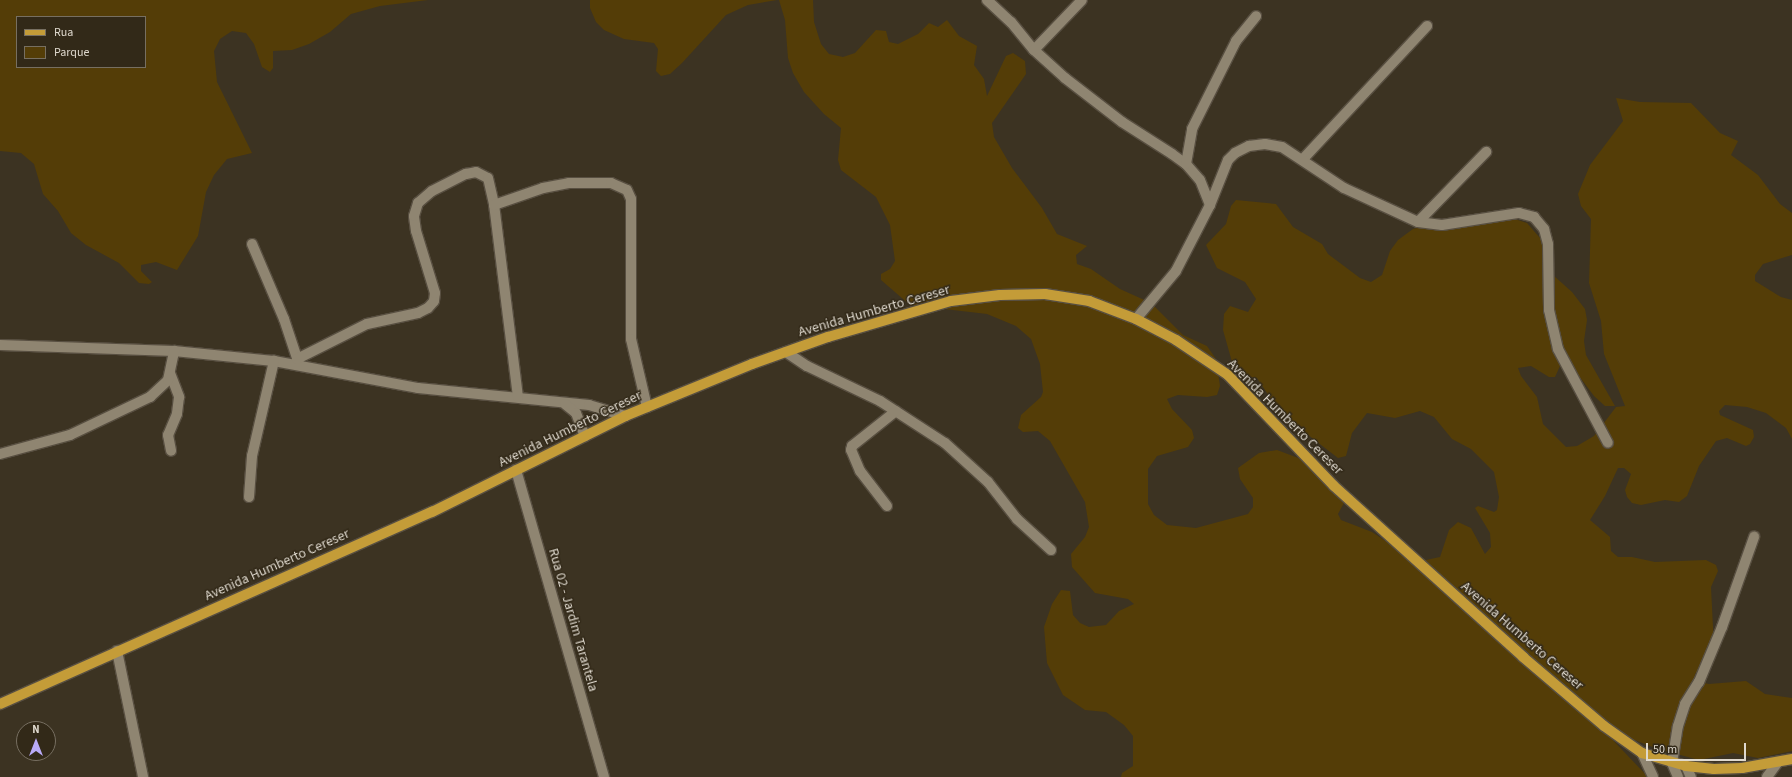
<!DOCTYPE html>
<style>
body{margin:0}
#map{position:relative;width:1792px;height:777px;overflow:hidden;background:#3c3322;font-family:"Source Sans 3",sans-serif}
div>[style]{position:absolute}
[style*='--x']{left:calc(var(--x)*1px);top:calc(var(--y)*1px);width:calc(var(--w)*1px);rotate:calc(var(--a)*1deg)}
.green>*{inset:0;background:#543d07}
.roads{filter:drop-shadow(1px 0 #584f41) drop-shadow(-1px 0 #584f41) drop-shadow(0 1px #584f41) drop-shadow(0 -1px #584f41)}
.minor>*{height:10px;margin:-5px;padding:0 5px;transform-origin:5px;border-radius:5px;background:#8f8571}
.major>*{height:10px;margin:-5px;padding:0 5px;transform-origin:5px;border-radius:5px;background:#c49c38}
span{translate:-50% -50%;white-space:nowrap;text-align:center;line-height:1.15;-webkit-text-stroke:3px #322918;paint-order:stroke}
.street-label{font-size:14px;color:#dfd9ce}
.legend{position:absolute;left:16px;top:16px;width:130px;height:52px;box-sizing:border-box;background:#322918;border:1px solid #776f61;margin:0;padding:5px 7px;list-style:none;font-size:12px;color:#dfd9ce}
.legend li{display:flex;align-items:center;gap:8px;height:20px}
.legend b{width:20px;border:1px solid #776f61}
.north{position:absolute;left:16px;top:721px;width:40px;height:40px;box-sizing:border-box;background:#322918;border:1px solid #776f61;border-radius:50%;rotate:0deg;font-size:11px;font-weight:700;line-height:16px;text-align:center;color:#dfd9ce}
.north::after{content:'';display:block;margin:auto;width:14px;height:18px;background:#b9aaf7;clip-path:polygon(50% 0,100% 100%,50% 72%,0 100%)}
.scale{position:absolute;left:1646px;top:743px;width:100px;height:18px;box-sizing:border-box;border:2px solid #dfd9ce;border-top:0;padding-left:5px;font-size:12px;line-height:14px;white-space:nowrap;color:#dfd9ce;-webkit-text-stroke:3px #322918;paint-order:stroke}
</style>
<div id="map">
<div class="green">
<i style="clip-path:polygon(evenodd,0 0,428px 0,380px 6px,351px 14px,330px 32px,309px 44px,292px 50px,273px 51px,273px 68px,270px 72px,262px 67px,254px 44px,246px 33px,232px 31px,220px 39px,214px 51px,217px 82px,252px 153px,227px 159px,214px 175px,206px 192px,198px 236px,177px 270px,156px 262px,141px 265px,141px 271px,152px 282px,149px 284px,139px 283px,119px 263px,86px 245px,71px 233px,58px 211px,43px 194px,34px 164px,21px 153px,0 151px,0 0,17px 17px,145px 17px,145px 67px,17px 67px,17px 17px)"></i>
<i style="clip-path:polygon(590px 0,777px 0,748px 5px,726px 15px,682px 63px,670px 74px,661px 76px,656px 71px,658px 49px,654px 43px,624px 39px,604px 30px,596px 22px,590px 8px)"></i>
<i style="clip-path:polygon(779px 0,813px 0,814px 22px,821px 44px,829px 54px,843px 57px,855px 53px,876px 30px,886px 31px,889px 42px,898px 44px,918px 34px,929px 23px,938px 27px,947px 20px,959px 36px,977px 46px,974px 65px,984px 79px,987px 96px,1006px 56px,1013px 53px,1025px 61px,1026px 74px,992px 123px,994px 137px,1012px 168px,1042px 208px,1057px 234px,1087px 246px,1076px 255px,1077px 264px,1091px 269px,1120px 289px,1151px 303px,1183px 335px,1207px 346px,1216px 359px,1220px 386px,1217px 395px,1207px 397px,1178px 395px,1167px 399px,1172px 409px,1192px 430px,1194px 438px,1188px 447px,1157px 456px,1148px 469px,1148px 504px,1154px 515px,1167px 525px,1196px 528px,1248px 514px,1253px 507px,1253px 498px,1240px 479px,1238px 468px,1259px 453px,1277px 450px,1309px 462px,1345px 501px,1338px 514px,1341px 520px,1372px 532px,1408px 556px,1426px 560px,1440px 557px,1449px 530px,1458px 522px,1471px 528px,1485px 554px,1491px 547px,1490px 533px,1475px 508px,1478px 506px,1494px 512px,1497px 510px,1499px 497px,1494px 472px,1471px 449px,1452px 439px,1434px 417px,1420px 411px,1395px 418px,1367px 413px,1352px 433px,1346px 456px,1338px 458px,1281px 414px,1257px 378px,1241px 375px,1234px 369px,1223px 330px,1224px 314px,1230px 306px,1248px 312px,1256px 299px,1245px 282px,1217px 268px,1206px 245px,1226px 224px,1231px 206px,1236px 200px,1276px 204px,1293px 227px,1322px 244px,1328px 254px,1360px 278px,1371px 282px,1382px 275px,1390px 251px,1398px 240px,1413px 229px,1436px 223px,1485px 219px,1515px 219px,1527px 223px,1540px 238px,1553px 275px,1572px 292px,1585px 309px,1587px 320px,1584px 341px,1586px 355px,1615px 406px,1605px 406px,1594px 396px,1579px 376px,1561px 342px,1560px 366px,1555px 377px,1549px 377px,1531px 366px,1518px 368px,1521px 376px,1537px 397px,1543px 424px,1566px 447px,1577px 446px,1594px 436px,1616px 407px,1625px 406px,1604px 354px,1601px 321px,1589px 283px,1591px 219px,1581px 206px,1578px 194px,1590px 165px,1623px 121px,1616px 98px,1640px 102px,1691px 103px,1720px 133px,1738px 141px,1731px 155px,1758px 175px,1780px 204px,1792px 213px,1792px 255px,1763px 264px,1755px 275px,1755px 281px,1781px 297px,1792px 300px,1792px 439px,1786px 428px,1766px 413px,1747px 407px,1725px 405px,1719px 411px,1720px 415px,1753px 430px,1754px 437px,1750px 444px,1746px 446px,1727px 438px,1716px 441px,1699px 466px,1687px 496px,1679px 502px,1665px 500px,1641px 505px,1632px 503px,1627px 497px,1625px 490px,1631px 474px,1624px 468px,1618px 468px,1605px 496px,1590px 520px,1610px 537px,1611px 551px,1618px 557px,1632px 557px,1655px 562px,1706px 560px,1716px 565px,1718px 571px,1711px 587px,1714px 647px,1708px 663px,1695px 674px,1694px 681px,1709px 684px,1746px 681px,1765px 694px,1792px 698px,1792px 751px,1758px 758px,1733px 753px,1699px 760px,1658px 749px,1616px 733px,1608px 735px,1648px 777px,1121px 777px,1122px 773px,1133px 766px,1133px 736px,1124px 725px,1106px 712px,1085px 710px,1063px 695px,1047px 663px,1044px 627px,1052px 604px,1061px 590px,1070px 591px,1073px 615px,1080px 623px,1089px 627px,1106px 625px,1119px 611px,1134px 604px,1128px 599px,1095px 593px,1072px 567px,1071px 554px,1085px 537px,1089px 527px,1085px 502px,1050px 441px,1038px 431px,1023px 432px,1018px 428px,1021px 415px,1041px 397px,1043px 392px,1040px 364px,1031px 339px,1016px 326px,987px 314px,910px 305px,881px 280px,881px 274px,890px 269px,895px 261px,890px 225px,876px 197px,841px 170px,838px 160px,841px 128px,824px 114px,804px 92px,793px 73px,788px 58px,785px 20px)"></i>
</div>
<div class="roads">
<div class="minor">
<i style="--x:987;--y:0;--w:33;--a:43"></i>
<i style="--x:1011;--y:22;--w:36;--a:51"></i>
<i style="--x:1034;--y:50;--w:42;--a:42.1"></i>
<i style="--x:1065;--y:78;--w:72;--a:37.7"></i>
<i style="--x:1122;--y:122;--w:59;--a:32.6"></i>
<i style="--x:1172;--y:154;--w:17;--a:36"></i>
<i style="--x:1186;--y:164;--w:21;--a:49"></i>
<i style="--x:1200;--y:180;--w:27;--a:68"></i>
<i style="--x:1210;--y:205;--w:74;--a:117.3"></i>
<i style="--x:1176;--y:271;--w:62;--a:129.8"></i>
<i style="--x:1034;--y:50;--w:69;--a:-46.2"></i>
<i style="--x:1303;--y:159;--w:182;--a:-47"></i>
<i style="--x:1186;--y:164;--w:36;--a:-80"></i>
<i style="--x:1192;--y:129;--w:98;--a:-63.4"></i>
<i style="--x:1236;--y:41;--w:32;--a:-51"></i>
<i style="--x:1210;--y:205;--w:48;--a:-68.2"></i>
<i style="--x:1228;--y:160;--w:10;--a:-45"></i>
<i style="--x:1235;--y:153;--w:16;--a:-27"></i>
<i style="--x:1249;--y:146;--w:16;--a:-7"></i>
<i style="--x:1265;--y:144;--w:17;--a:10"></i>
<i style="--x:1282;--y:147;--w:74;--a:33.5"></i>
<i style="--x:1344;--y:188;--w:81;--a:24.7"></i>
<i style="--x:1418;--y:222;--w:24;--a:7"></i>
<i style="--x:1442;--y:225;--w:78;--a:-8.9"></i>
<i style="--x:1519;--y:213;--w:16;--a:15"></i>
<i style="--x:1534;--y:217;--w:16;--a:50"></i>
<i style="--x:1544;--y:229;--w:16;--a:75"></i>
<i style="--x:1548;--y:244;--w:66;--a:89.1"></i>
<i style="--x:1549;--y:310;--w:40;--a:77"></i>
<i style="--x:1558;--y:349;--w:106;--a:62"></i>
<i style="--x:1418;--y:222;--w:98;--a:-45.8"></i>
<i style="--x:252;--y:244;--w:82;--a:66.9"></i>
<i style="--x:284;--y:319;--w:47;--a:71.6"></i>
<i style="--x:0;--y:345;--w:174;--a:2"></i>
<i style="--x:174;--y:351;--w:100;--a:5.7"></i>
<i style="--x:274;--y:361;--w:147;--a:10.6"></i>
<i style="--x:418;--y:388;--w:172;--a:5.7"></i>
<i style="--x:589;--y:405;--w:38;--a:17"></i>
<i style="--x:786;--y:352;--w:25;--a:34"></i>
<i style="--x:807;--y:366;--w:81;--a:25.6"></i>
<i style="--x:880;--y:401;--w:77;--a:32.9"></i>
<i style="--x:945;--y:443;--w:58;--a:42.2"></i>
<i style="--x:988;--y:482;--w:47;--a:51.9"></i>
<i style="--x:1017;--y:519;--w:46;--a:42.4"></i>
<i style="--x:297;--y:359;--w:78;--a:-26.6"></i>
<i style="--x:367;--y:324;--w:52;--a:-12.2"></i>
<i style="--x:418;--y:313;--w:11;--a:-27"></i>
<i style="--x:428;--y:308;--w:9;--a:-49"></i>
<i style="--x:434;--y:301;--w:8;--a:-83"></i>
<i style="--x:435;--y:293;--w:65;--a:-107"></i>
<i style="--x:416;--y:231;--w:15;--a:-98"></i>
<i style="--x:414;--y:216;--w:14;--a:-73"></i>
<i style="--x:418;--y:203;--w:18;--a:-41"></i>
<i style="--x:432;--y:191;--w:38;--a:-27"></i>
<i style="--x:466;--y:174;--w:10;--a:-11"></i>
<i style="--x:476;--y:172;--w:13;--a:27"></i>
<i style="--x:488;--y:178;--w:28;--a:77"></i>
<i style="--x:170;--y:373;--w:26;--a:69"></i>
<i style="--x:179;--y:397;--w:17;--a:97"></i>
<i style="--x:177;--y:414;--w:23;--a:113"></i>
<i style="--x:168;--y:435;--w:16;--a:79"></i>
<i style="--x:518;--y:397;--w:193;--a:-97.1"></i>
<i style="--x:494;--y:205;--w:52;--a:-19.1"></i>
<i style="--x:543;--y:188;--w:26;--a:-11"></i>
<i style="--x:569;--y:183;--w:42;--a:0"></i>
<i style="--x:611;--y:183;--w:17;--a:24"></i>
<i style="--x:627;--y:190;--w:10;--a:66"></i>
<i style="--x:631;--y:199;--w:140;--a:90"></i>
<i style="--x:631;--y:339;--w:70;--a:76.8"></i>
<i style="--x:565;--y:404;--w:14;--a:39"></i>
<i style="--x:576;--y:413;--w:25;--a:69"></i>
<i style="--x:0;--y:454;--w:73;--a:-15.2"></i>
<i style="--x:70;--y:435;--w:89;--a:-25.4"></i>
<i style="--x:150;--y:397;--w:25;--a:-43"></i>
<i style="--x:168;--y:380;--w:30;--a:-78"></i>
<i style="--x:516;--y:470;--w:319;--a:74"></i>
<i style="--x:249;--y:497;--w:41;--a:-85.8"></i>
<i style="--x:252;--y:456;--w:98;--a:-77"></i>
<i style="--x:887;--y:506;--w:44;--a:-127.6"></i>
<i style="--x:860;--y:471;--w:23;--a:-113"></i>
<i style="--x:851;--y:450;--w:4;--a:-76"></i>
<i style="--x:852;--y:446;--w:56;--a:-38.5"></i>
<i style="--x:117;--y:651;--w:129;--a:78.3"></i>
<i style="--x:1642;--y:753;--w:26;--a:65"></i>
<i style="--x:1686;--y:766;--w:12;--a:66"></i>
<i style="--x:1678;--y:777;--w:15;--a:-113"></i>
<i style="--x:1672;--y:763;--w:37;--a:-81"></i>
<i style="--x:1678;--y:726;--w:23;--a:-72"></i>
<i style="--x:1685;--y:704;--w:26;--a:-58"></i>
<i style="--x:1699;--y:682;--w:60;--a:-67.3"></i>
<i style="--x:1722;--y:627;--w:96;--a:-70.4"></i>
<i style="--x:1767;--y:777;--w:17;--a:-54"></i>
</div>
<div class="major">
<i style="--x:0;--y:704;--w:473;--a:-24"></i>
<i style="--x:432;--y:512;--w:216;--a:-26.4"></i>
<i style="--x:625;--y:416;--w:137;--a:-22.3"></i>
<i style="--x:752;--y:364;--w:81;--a:-19.6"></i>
<i style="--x:828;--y:337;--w:128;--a:-16.3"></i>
<i style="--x:951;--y:301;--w:49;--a:-7"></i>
<i style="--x:1000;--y:295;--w:45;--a:-1.3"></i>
<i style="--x:1045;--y:294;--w:45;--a:9"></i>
<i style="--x:1089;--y:301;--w:50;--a:21"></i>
<i style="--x:1136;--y:319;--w:45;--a:27.7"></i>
<i style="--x:1176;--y:340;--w:63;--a:33.9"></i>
<i style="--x:1228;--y:375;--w:153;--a:46.3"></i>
<i style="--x:1334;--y:486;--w:255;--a:42.1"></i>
<i style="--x:1523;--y:657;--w:106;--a:40.4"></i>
<i style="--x:1604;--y:726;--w:47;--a:35.4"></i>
<i style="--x:1642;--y:753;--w:46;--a:16.5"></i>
<i style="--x:1686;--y:766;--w:28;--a:6"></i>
<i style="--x:1714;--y:769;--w:28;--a:-2"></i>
<i style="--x:1742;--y:768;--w:51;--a:-10.2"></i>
</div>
</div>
<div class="street-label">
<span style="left:874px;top:311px;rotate:-16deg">Avenida Humberto Cereser</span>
<span style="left:1285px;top:417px;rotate:45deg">Avenida Humberto Cereser</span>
<span style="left:570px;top:429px;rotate:-26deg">Avenida Humberto Cereser</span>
<span style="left:277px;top:565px;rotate:-24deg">Avenida Humberto Cereser</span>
<span style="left:573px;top:620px;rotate:74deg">Rua 02 - Jardim Tarantela</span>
<span style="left:1522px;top:636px;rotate:41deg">Avenida Humberto Cereser</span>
</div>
<ul class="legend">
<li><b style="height:5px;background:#c49c38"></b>Rua</li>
<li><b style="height:11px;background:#543d07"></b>Parque</li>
</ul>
<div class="north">N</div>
<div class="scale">50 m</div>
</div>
